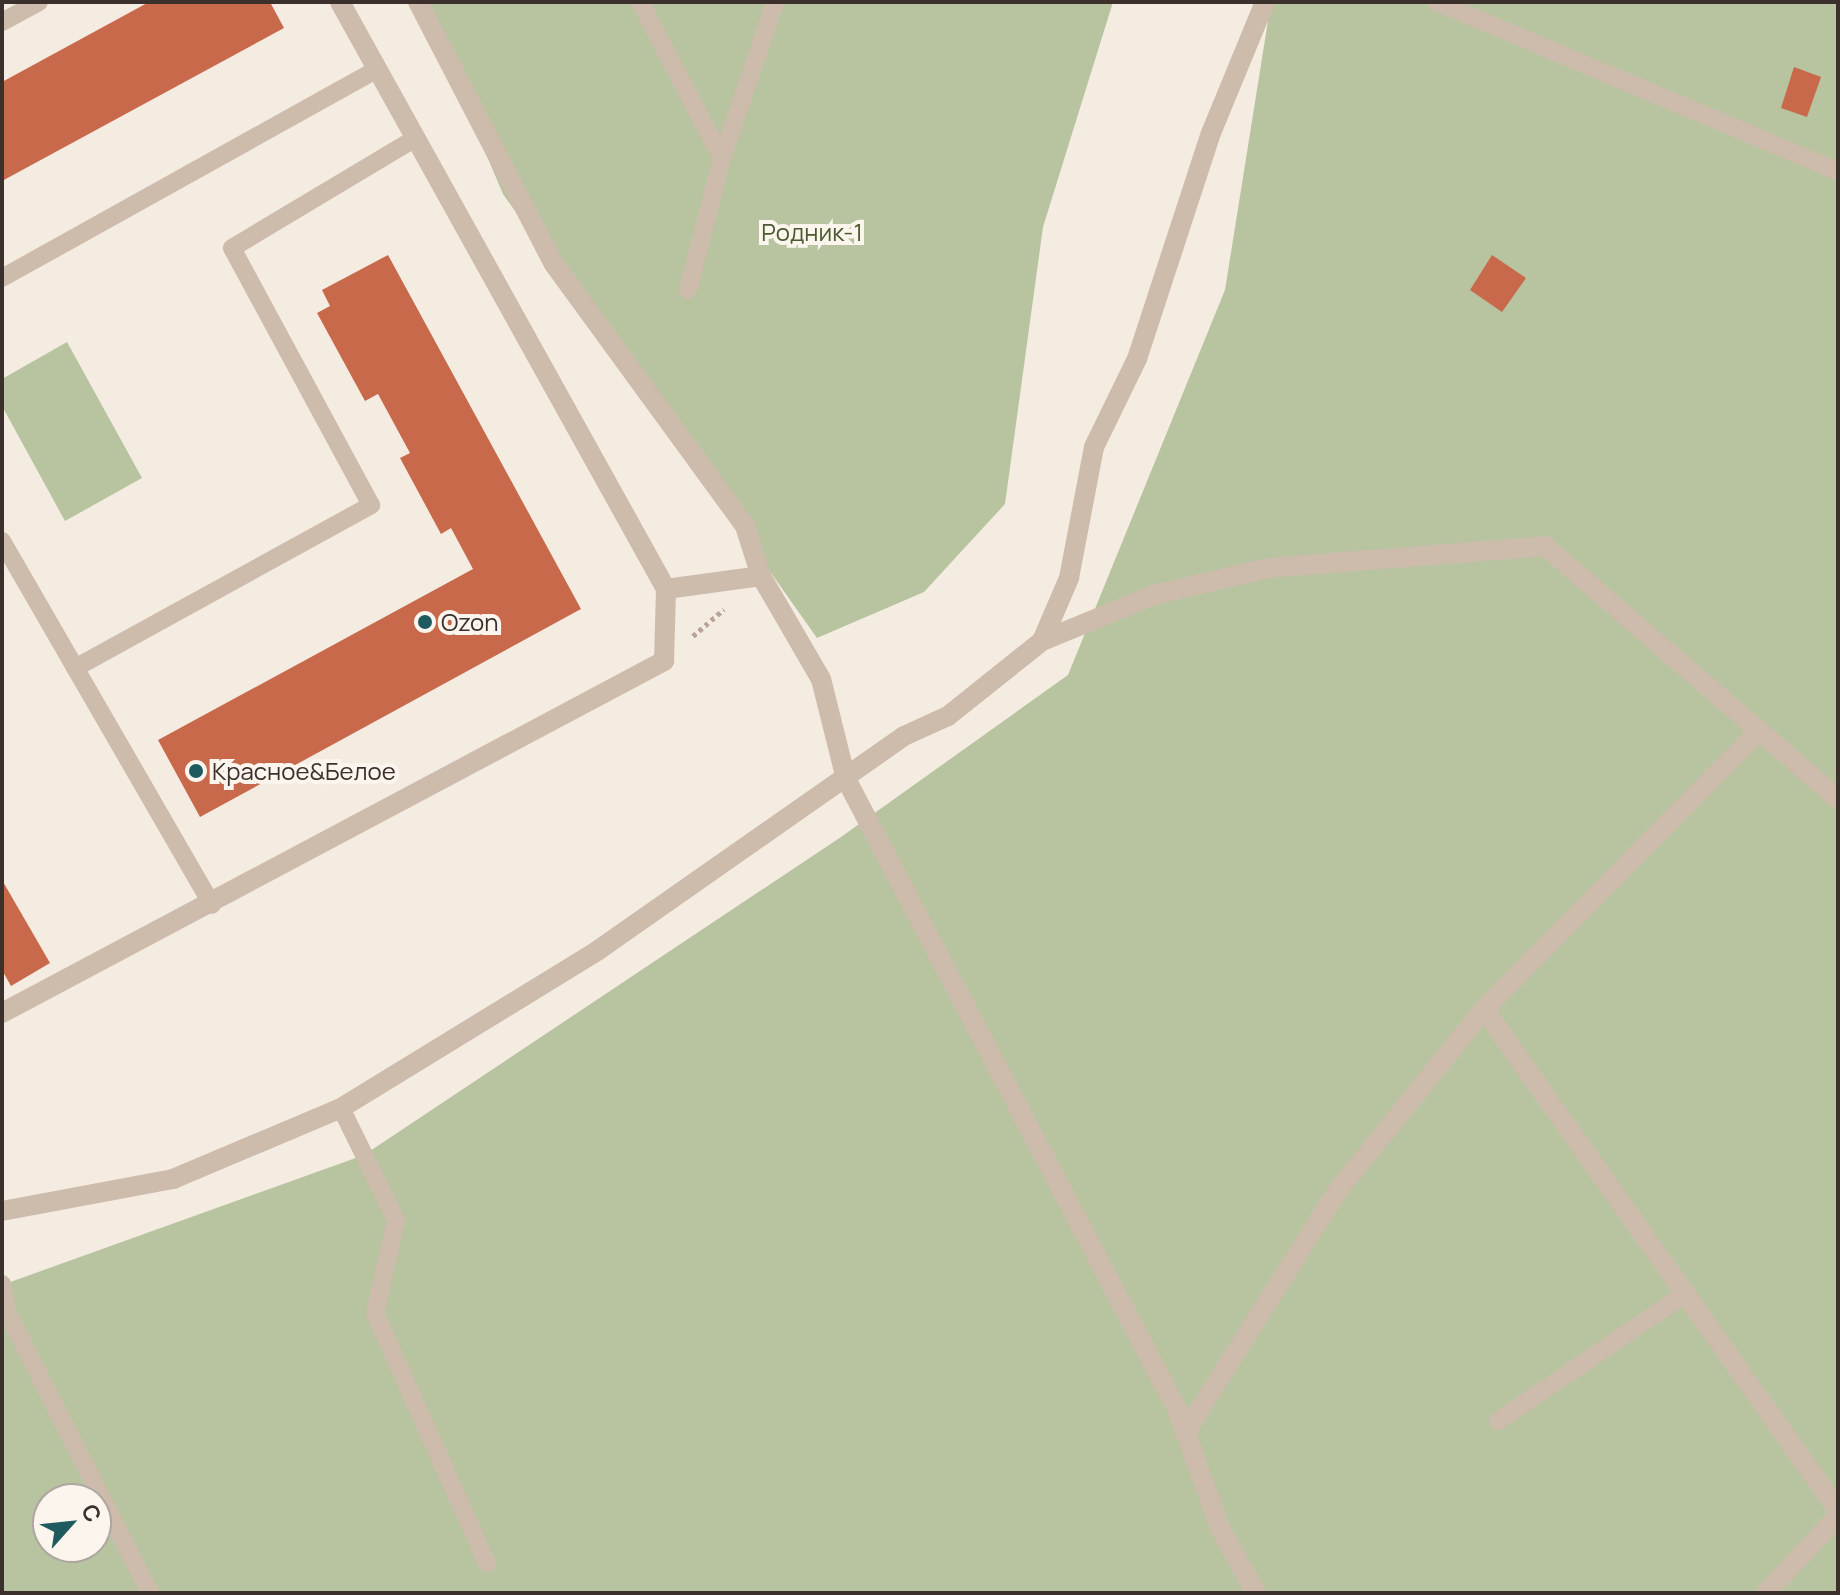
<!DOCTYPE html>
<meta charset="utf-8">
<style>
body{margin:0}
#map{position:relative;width:1840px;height:1595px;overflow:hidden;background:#f4ebe1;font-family:Manrope,sans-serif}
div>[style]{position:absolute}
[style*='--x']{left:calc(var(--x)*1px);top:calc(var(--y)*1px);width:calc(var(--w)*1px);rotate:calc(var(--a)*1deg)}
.green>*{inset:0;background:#b8c4a0}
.building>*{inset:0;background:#c8694b}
.path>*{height:5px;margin-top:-2.5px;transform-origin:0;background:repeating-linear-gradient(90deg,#b9a596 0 4px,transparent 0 8px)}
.lane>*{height:18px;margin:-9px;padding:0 9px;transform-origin:9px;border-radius:9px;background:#cdbbac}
.street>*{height:20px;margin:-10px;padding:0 10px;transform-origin:10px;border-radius:10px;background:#cdbbac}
.dots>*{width:22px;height:22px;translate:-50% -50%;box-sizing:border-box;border:4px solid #fbf5ee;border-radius:50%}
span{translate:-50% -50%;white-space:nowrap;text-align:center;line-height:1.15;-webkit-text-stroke:8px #fbf5ee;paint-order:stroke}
.park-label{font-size:24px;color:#4a5a2e}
.poi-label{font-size:24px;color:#3b302b}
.left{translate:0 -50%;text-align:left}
.frame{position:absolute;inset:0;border:4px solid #3b302b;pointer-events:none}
.north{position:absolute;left:32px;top:1483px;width:80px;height:80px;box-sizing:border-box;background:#fbf5ee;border:2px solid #aea6a0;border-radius:50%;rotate:63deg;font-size:22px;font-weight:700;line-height:32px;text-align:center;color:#3b302b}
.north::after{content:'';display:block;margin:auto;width:28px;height:36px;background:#1f5a5e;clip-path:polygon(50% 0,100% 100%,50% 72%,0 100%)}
</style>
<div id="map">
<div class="green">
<i style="clip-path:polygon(422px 2px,1113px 2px,1043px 227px,1005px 504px,924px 592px,817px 638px,503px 194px)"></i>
<i style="clip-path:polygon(evenodd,1271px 2px,1838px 2px,1838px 1593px,2px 1593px,2px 1285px,364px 1155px,841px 837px,1068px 675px,1225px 290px,1271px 2px,48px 1499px,96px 1499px,96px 1547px,48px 1547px,48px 1499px)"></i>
<i style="clip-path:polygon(67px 342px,142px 478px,65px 521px,2px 406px,2px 379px)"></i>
</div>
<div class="building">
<i style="clip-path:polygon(149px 2px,270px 2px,284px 28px,2px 181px,2px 82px)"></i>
<i style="clip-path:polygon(1794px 67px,1821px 77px,1807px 117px,1781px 108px)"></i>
<i style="clip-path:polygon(388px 255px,581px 609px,200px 817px,158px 740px,473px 569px,451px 528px,441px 534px,400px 458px,410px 453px,378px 394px,365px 401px,317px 313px,330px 306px,322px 290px)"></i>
<i style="clip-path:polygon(1492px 255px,1526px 278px,1502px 312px,1470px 290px)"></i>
<i style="clip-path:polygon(2px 880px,50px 963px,11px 986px,2px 970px)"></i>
</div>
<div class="path">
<i style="--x:693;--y:636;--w:41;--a:-41.1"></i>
</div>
<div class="lane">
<i style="--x:640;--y:2;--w:176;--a:62.3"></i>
<i style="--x:722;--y:158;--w:165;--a:-71.2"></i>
<i style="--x:1437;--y:2;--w:435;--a:22.9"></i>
<i style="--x:2;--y:22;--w:42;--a:-28.4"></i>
<i style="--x:2;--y:278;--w:426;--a:-29.1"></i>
<i style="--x:688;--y:290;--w:136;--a:-75.6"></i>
<i style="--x:2;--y:541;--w:420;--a:60"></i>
<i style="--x:75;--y:668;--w:338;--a:-28.8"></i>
<i style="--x:371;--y:505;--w:292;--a:-118.4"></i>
<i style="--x:232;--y:248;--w:212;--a:-30.9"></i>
<i style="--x:341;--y:1108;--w:125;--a:63.8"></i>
<i style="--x:396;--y:1220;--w:95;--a:102.7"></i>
<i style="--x:375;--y:1313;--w:274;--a:65.9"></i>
<i style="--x:2;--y:1284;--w:31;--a:79"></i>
<i style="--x:8;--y:1314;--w:313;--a:63"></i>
<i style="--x:1498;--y:1421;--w:226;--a:-34.2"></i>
</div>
<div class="street">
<i style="--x:418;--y:2;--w:295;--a:62.6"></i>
<i style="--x:554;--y:264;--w:324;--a:53.9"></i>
<i style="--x:745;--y:526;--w:52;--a:72.3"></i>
<i style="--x:666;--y:589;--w:96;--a:-7.8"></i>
<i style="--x:761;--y:576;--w:119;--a:59.8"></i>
<i style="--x:821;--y:679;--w:103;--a:76"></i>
<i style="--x:846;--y:779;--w:714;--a:62.29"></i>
<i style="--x:1178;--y:1411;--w:124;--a:70.3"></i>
<i style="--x:1220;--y:1528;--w:74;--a:61"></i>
<i style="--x:1042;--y:641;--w:69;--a:-66.8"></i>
<i style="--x:1069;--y:578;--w:133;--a:-79.2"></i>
<i style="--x:1094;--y:447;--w:98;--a:-64"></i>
<i style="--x:1137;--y:359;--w:238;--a:-71.9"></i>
<i style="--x:1211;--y:133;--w:142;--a:-67.6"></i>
<i style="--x:1484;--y:1009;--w:613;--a:54.76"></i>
<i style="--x:2;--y:1013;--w:750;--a:-28"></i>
<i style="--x:664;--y:661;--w:72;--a:-88.4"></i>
<i style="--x:666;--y:589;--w:671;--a:-119.05"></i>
<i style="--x:2;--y:1211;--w:174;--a:-10.6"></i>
<i style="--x:173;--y:1179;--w:182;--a:-22.9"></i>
<i style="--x:341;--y:1108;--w:300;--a:-31.5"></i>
<i style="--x:597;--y:951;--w:375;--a:-35"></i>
<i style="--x:904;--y:736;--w:48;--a:-24.4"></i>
<i style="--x:948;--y:716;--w:120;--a:-38.6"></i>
<i style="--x:1042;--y:641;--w:121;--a:-22.3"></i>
<i style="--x:1154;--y:595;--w:117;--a:-13.3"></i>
<i style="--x:1268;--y:568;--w:278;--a:-4.5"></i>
<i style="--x:1545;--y:546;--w:387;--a:40.8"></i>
<i style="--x:1185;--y:1433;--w:284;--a:-57.8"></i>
<i style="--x:1336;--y:1193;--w:236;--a:-51.2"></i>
<i style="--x:1484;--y:1009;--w:391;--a:-45.3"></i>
<i style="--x:1766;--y:1593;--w:105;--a:-46.9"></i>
</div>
<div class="dots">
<i style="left:425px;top:622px;background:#1f5a5e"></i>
<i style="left:196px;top:771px;background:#1f5a5e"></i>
</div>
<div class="park-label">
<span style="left:812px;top:232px">Родник-1</span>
</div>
<div class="poi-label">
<span class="left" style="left:441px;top:622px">Ozon</span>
<span class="left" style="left:212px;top:771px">Красное&amp;Белое</span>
</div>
<div class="frame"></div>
<div class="north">С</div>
</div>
